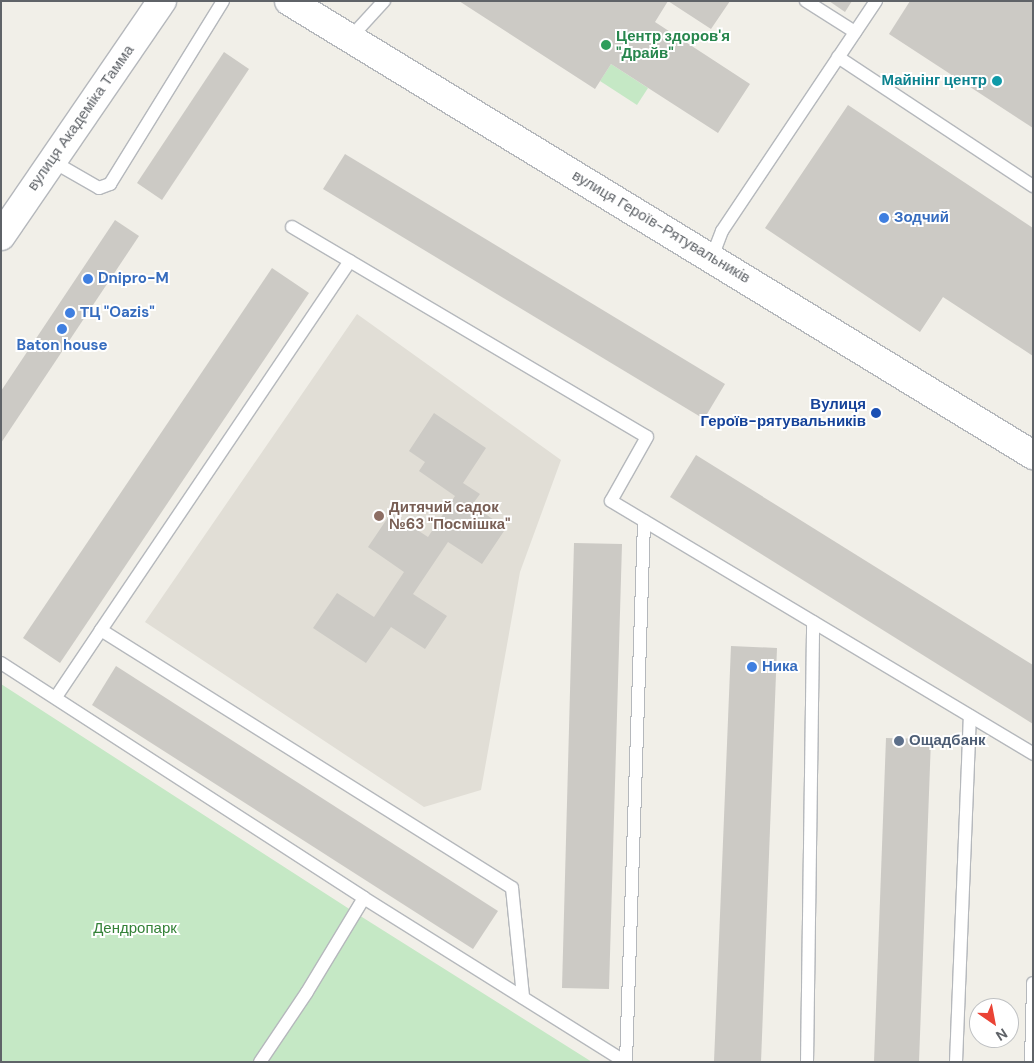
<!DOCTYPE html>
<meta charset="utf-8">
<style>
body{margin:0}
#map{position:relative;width:1034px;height:1063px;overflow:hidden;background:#f1efe8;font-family:"DM Sans",sans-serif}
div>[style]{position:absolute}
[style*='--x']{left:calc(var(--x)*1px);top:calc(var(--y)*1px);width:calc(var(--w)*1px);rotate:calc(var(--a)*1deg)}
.education>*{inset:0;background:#e1ded6}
.green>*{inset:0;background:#c5e8c5}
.building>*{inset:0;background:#cccac5}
.roads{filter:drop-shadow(1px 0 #b5b8bc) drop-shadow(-1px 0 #b5b8bc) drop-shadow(0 1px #b5b8bc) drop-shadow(0 -1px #b5b8bc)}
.lane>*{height:12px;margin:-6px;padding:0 6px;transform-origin:6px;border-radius:6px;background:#fff}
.secondary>*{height:28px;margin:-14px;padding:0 14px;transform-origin:14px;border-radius:14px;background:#fff}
.dots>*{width:14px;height:14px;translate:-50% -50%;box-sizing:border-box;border:2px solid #fff;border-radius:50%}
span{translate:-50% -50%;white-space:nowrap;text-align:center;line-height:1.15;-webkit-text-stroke:4px #fff;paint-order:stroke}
.leisure-label{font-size:15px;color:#27864d;font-weight:700}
.left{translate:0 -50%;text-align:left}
.culture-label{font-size:15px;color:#0d838f;font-weight:700}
.right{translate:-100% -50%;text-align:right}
.street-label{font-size:15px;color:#5f6368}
.shop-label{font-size:15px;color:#366cbe;font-weight:700}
.transit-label{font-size:15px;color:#164399;font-weight:700}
.education-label{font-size:15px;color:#785e54;font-weight:700}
.service-label{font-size:15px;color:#4e5e75;font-weight:700}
.park-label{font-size:15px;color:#348238}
.frame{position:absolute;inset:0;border:2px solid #5f6368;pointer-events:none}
.north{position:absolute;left:969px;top:998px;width:50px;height:50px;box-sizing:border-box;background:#fff;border:1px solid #bfc1c3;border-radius:50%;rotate:147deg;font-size:14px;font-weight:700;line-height:20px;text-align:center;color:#5f6368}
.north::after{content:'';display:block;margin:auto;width:18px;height:22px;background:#ea4335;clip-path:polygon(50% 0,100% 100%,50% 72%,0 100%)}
</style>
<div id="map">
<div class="education">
<i style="clip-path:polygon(357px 314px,561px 460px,520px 572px,481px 790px,424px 807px,145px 622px)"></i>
</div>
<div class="green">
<i style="clip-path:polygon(611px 64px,648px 88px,637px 105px,600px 81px)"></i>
<i style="clip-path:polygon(1px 684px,354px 912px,592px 1062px,1px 1062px)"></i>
</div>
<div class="building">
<i style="clip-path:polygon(459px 1px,730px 1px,711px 29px,668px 1px,655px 22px,750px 84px,718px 133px,611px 64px,595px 89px)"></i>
<i style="clip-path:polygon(829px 1px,852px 1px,845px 12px)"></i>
<i style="clip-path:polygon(910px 1px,1033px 1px,1033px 128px,889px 34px)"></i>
<i style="clip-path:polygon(224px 52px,249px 69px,162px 200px,137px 183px)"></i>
<i style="clip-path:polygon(848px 105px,1033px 228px,1033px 356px,943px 297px,920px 332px,765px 228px)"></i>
<i style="clip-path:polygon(345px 154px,725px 384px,704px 419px,323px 189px)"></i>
<i style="clip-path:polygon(115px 220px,139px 236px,1px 443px,1px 391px)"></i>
<i style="clip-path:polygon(272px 268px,309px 293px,60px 663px,23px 638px)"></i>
<i style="clip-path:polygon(434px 413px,486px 448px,463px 483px,480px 494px,472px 505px,506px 528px,482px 564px,448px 542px,413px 594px,447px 616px,425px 649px,391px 627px,366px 663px,313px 628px,337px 593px,374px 617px,404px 572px,368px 547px,391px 513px,428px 537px,455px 496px,419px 471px,425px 462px,409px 451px)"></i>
<i style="clip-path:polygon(696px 455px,1033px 665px,1033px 724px,670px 497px)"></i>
<i style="clip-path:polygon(574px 543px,622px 544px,609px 989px,562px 988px)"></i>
<i style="clip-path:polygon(731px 646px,777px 648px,761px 1062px,714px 1062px)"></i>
<i style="clip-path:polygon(116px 666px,498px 911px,473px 949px,92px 705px)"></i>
<i style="clip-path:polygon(886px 738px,931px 739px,919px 1062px,874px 1062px)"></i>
</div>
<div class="roads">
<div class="lane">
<i style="--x:806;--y:1;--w:58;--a:32.3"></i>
<i style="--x:351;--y:37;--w:49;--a:-47.5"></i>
<i style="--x:838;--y:57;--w:234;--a:33.5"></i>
<i style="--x:52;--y:161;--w:54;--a:29.9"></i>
<i style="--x:99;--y:188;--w:12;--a:-20"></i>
<i style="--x:110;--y:184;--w:215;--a:-58.3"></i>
<i style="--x:292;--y:227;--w:412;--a:30.6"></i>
<i style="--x:647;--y:437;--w:73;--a:119.4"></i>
<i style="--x:611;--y:501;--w:492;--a:30.9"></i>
<i style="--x:712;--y:257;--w:28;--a:-69"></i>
<i style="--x:722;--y:231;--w:277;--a:-56.2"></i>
<i style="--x:101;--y:630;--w:445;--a:-56"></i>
<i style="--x:1;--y:663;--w:432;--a:32.9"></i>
<i style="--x:364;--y:898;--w:308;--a:32.1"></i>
<i style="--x:56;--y:697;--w:81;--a:-56.1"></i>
<i style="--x:101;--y:630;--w:485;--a:32.1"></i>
<i style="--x:512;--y:888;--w:110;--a:84.2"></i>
<i style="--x:260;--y:1062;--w:84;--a:-56.1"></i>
<i style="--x:307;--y:992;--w:110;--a:-58.8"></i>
<i style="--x:626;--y:1062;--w:541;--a:-88.09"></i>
<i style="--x:807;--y:1062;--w:440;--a:-89.2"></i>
<i style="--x:956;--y:1062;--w:346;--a:-87.7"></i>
<i style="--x:1031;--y:1062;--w:79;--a:-88.5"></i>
</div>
<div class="secondary">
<i style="--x:289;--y:1;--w:872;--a:31.39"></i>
<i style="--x:1;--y:236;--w:285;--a:-55.6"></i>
</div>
</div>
<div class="dots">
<i style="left:606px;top:45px;background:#2e9e5b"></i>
<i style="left:997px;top:81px;background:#0f9aa8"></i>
<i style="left:884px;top:218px;background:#3f7fe0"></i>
<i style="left:88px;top:279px;background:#3f7fe0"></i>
<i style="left:70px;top:313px;background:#3f7fe0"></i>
<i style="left:62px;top:329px;background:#3f7fe0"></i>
<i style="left:876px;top:413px;background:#1a4fb4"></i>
<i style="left:379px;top:516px;background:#8d6e63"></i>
<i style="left:752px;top:667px;background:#3f7fe0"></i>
<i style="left:899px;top:741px;background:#5c6f8a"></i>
</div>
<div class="leisure-label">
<span class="left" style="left:616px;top:45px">Центр здоров'я<br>"Драйв"</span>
</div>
<div class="culture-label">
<span class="right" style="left:987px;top:81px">Майнінг центр</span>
</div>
<div class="street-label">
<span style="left:81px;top:118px;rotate:-55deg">вулиця Академіка Тамма</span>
<span style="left:661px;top:227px;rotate:31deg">вулиця Героїв-Рятувальників</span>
</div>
<div class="shop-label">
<span class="left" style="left:894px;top:218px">Зодчий</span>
<span class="left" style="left:98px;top:279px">Dnipro-M</span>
<span class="left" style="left:80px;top:313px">ТЦ "Oazis"</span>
<span style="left:62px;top:346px">Baton house</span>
<span class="left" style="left:762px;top:667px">Ника</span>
</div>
<div class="transit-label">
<span class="right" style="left:866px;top:413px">Вулиця<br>Героїв-рятувальників</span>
</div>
<div class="education-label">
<span class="left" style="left:389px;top:516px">Дитячий садок<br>№63 "Посмішка"</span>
</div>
<div class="service-label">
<span class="left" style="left:909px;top:741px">Ощадбанк</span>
</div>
<div class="park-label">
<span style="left:135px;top:929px">Дендропарк</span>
</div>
<div class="frame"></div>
<div class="north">N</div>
</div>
